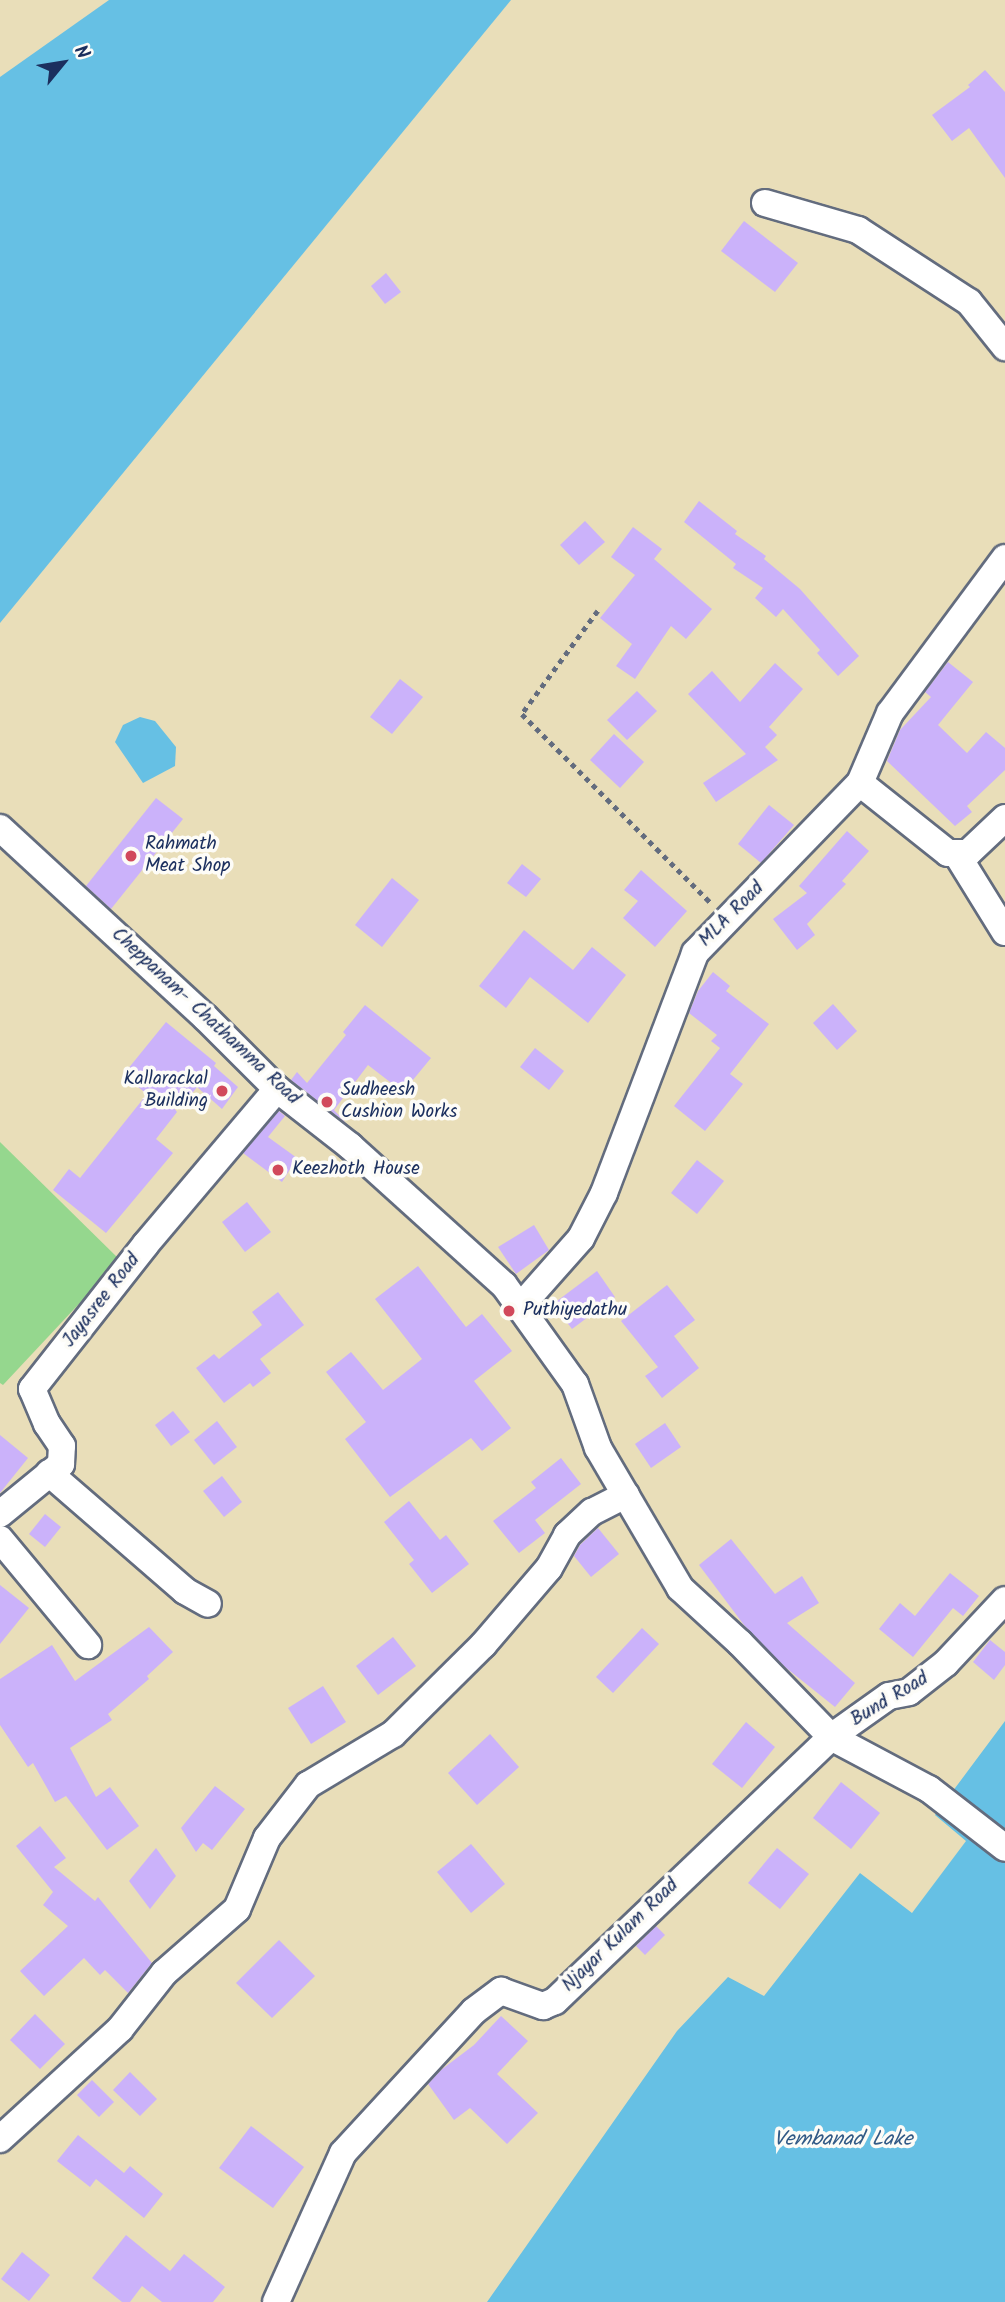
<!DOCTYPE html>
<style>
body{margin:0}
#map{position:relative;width:1005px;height:2302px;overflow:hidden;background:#e9deb9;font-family:Kalam,sans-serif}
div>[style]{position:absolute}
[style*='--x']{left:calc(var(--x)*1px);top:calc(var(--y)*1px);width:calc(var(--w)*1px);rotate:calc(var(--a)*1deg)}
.green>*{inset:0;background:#95d78e}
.water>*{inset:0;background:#66c0e4}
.building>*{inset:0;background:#cbb2fa}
.path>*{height:4.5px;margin-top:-2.25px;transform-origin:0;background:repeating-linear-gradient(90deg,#636c7e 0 5px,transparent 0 10px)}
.roads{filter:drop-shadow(2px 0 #636c7e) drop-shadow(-2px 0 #636c7e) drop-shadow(0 2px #636c7e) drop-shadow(0 -2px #636c7e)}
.street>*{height:26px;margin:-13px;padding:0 13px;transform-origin:13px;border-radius:13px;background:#fff}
.dots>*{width:19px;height:19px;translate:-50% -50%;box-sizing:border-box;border:4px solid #fdfcf7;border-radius:50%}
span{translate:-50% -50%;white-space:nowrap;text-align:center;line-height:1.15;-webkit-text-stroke:7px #fdfcf7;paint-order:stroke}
.poi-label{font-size:19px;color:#1b2f5e}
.left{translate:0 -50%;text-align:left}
.right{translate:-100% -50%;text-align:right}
.street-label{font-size:19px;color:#1b2f5e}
.water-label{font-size:21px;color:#325a86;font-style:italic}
.north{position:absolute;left:28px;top:28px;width:70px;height:70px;-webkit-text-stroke:5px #fdfcf7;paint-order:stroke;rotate:60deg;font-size:19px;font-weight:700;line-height:28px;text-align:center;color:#1b2f5e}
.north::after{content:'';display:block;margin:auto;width:24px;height:32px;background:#1b2f5e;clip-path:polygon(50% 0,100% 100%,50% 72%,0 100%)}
</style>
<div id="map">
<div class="green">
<i style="clip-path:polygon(0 1142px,120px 1260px,3px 1385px,0 1383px)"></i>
</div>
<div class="water">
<i style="clip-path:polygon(109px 0,511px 0,0 623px,0 77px)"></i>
<i style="clip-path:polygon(140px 717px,155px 721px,176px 747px,175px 766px,143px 783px,115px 742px,123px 725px)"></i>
<i style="clip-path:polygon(1005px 1721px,1005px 2302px,487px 2302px,677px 2031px,728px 1977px,764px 1996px,860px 1873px,912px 1913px,966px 1841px,935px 1815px)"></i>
</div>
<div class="building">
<i style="clip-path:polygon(985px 70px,1005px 92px,1005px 178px,969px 128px,952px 141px,932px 115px,970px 87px,968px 85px)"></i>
<i style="clip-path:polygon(744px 221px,798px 263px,775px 292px,721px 251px)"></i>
<i style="clip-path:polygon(386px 273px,401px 292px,385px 304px,371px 286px)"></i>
<i style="clip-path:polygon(699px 501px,737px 531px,735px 534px,766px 556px,764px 559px,800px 589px,859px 656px,838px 676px,817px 653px,820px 650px,783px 609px,776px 617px,755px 598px,763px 588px,733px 568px,736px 564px,684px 522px)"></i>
<i style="clip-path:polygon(585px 521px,605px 542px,579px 565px,560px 545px)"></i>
<i style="clip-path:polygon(633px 527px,662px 549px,654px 559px,712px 609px,686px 639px,671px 626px,635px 679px,616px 666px,632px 644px,600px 618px,635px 575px,611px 557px)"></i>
<i style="clip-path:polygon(948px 662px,973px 682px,938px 725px,967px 753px,986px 732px,1005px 748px,1005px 770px,967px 806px,972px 812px,955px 826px,887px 761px,900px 730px,931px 697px,925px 692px)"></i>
<i style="clip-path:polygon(775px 663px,803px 689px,769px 727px,777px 735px,765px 747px,778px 760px,716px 802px,703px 783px,746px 754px,688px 694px,712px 671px,740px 702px)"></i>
<i style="clip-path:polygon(400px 679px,423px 697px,392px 734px,370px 717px)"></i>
<i style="clip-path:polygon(637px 691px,657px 711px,627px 740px,607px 720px)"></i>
<i style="clip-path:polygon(614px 734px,644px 762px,620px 788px,590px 760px)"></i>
<i style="clip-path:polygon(156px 798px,183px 819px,111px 909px,86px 886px)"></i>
<i style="clip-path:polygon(769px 805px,794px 825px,761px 863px,738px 844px)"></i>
<i style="clip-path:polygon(847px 831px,869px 851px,842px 881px,846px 884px,807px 924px,815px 935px,797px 950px,773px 919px,807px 893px,799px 886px)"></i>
<i style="clip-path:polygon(522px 864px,541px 879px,526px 897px,507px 883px)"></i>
<i style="clip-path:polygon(641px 870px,687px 911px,655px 947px,623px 918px,638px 901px,624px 890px)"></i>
<i style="clip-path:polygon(392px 878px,419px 900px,382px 947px,355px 925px)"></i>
<i style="clip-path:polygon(524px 930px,573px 970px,592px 947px,626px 975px,588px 1023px,530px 977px,506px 1008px,479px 986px)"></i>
<i style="clip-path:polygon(713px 972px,730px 986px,726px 991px,769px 1024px,730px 1074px,743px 1084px,705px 1131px,674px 1106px,720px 1048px,711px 1041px,717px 1035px,689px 1013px,698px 991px)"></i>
<i style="clip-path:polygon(833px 1004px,857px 1031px,837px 1050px,813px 1023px)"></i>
<i style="clip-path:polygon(365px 1005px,431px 1058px,403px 1092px,368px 1065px,334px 1110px,346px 1123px,291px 1080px,297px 1072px,307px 1083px,346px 1035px,343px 1032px)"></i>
<i style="clip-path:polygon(166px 1022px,216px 1063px,214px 1066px,238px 1087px,222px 1109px,197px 1087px,181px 1108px,167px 1099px,177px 1112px,156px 1139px,173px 1153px,106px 1233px,53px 1190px,69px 1169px,80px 1178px,147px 1094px,123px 1075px)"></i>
<i style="clip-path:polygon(535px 1048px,564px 1071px,549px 1090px,520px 1067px)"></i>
<i style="clip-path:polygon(279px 1111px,285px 1116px,268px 1137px,297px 1158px,282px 1182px,243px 1153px)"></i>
<i style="clip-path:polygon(697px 1160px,724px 1181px,697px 1214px,671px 1193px)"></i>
<i style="clip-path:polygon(247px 1202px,271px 1232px,245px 1252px,222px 1222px)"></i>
<i style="clip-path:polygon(534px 1225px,549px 1250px,516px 1274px,498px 1247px)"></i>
<i style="clip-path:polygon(418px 1266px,466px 1327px,482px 1314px,512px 1351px,474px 1381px,511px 1428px,482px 1451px,471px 1438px,390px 1497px,345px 1439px,366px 1422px,326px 1372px,351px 1352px,383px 1390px,422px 1359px,375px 1299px)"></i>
<i style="clip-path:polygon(597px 1271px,615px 1297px,572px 1329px,553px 1304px)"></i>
<i style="clip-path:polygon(667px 1285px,695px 1320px,674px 1336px,699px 1368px,662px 1398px,645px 1376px,658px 1367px,621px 1321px)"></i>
<i style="clip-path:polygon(278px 1292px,304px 1325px,260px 1359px,271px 1373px,253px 1387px,250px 1383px,224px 1403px,196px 1368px,214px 1354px,219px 1359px,262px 1325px,252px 1312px)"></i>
<i style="clip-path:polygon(173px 1411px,190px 1432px,171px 1446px,155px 1425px)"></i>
<i style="clip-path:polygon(217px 1421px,237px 1447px,214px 1465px,194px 1440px)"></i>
<i style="clip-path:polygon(665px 1423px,681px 1447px,651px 1468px,635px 1444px)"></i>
<i style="clip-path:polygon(0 1435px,28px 1458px,0 1493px)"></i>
<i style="clip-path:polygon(561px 1458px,581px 1484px,535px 1520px,545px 1533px,519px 1553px,493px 1521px,536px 1488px,531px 1482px)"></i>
<i style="clip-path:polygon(222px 1476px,242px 1502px,224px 1517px,203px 1491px)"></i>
<i style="clip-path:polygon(409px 1501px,440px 1540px,446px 1535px,469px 1564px,432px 1593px,409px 1564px,414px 1560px,384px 1522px)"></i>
<i style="clip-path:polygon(45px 1514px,61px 1527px,45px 1547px,29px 1534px)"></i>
<i style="clip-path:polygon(598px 1528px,619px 1554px,591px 1577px,574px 1556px,580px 1545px)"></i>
<i style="clip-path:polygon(731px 1539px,775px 1594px,802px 1576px,819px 1603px,787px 1623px,855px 1683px,835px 1707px,785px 1667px,744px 1625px,699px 1565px)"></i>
<i style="clip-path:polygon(950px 1573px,979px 1596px,963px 1616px,953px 1608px,913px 1657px,879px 1629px,900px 1603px,915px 1616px)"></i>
<i style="clip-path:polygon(0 1585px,29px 1608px,0 1644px)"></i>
<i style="clip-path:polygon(149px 1627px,173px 1652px,147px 1676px,149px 1679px,108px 1714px,112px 1720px,70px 1748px,96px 1797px,110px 1787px,139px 1826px,107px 1850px,66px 1796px,55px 1802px,33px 1763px,28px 1767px,0 1725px,0 1679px,52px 1645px,75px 1681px)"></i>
<i style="clip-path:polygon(642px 1628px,659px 1644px,613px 1693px,596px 1677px)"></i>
<i style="clip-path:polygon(393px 1637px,416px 1666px,378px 1695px,356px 1666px)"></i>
<i style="clip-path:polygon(990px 1640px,1005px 1652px,1005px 1665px,994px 1680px,973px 1662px)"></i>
<i style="clip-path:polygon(323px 1686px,346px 1722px,311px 1744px,288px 1708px)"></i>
<i style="clip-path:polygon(746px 1722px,775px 1747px,742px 1788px,712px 1764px)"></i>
<i style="clip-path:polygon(490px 1734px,519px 1767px,477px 1805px,448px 1773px)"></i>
<i style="clip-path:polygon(841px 1782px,880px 1813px,851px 1849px,813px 1818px)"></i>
<i style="clip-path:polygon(215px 1786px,245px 1809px,212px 1850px,203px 1843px,196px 1852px,181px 1828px)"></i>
<i style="clip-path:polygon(40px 1826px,66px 1858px,54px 1867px,95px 1901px,98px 1897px,152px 1963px,128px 1993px,105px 1970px,100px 1975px,84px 1958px,44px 1996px,20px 1971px,68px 1926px,43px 1905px,53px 1892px,16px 1846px)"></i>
<i style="clip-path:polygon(471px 1844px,505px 1884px,471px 1913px,437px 1872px)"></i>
<i style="clip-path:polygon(156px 1848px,176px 1876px,150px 1909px,129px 1881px)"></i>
<i style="clip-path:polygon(777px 1848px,809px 1874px,780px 1909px,748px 1883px)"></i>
<i style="clip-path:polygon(656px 1926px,665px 1935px,645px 1955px,636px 1946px)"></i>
<i style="clip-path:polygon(279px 1940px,315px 1976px,272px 2018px,236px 1983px)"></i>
<i style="clip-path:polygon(35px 2014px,65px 2044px,40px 2069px,10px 2040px)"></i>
<i style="clip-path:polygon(501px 2016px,528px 2041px,497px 2074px,538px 2113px,507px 2144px,470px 2108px,454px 2120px,428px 2084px,441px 2070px,474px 2045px)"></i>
<i style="clip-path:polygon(130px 2072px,157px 2099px,140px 2116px,113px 2090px)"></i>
<i style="clip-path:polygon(92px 2080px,114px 2102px,99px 2117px,77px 2095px)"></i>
<i style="clip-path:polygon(251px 2126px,304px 2167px,273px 2208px,219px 2168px)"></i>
<i style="clip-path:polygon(78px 2135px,124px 2173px,130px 2166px,163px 2194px,144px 2218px,96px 2179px,90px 2187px,57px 2161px)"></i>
<i style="clip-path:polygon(126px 2235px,170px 2271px,184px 2254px,225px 2287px,213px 2302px,162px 2302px,142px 2286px,130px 2302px,122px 2302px,92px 2278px)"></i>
<i style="clip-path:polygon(22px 2252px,50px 2275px,29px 2301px,1px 2279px)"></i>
</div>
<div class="path">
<i style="--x:598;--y:611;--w:128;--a:126.4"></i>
<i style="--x:522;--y:714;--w:266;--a:45"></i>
</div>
<div class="roads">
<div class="street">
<i style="--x:765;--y:203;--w:97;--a:16.2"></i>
<i style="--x:858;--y:230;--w:132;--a:33"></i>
<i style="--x:969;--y:302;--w:58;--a:51.3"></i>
<i style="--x:860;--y:783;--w:112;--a:38.5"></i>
<i style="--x:948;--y:853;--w:20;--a:0"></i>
<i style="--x:968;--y:853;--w:51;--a:-43.4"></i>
<i style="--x:0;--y:828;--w:279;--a:42.7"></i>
<i style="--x:205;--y:1017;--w:102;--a:45"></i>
<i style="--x:277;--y:1089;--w:93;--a:38"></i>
<i style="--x:350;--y:1146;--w:207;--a:42.1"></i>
<i style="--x:504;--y:1285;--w:122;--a:54.4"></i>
<i style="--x:575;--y:1384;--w:68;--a:70.2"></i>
<i style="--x:598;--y:1448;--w:162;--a:59.6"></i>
<i style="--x:680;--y:1588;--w:81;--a:42.5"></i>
<i style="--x:740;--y:1643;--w:131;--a:45.9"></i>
<i style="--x:831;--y:1737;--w:111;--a:28"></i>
<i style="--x:929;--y:1789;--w:96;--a:37.8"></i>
<i style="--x:956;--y:853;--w:93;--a:58.2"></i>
<i style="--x:520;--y:1307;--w:92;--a:-48.5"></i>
<i style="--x:581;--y:1238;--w:51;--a:-62.9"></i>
<i style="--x:604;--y:1193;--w:257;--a:-69.2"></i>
<i style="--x:695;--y:953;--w:237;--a:-45.9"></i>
<i style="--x:860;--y:783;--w:76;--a:-66.8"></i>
<i style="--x:890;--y:713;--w:193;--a:-53.4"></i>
<i style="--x:49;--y:1473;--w:180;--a:40.9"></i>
<i style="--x:185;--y:1591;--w:26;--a:29"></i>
<i style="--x:0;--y:1514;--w:79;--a:-39.3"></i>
<i style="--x:61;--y:1464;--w:18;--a:-87"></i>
<i style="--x:62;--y:1446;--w:27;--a:-124"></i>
<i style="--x:47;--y:1424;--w:38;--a:-113"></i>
<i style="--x:32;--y:1389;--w:184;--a:-51.8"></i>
<i style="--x:146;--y:1244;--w:203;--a:-49.8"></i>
<i style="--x:0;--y:1539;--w:138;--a:50.3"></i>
<i style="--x:0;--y:2139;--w:163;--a:-42.5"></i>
<i style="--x:120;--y:2029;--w:71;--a:-51.8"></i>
<i style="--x:164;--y:1973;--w:97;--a:-41.2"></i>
<i style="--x:237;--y:1909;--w:77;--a:-67.1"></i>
<i style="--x:267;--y:1838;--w:67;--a:-52.3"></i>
<i style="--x:308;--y:1785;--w:99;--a:-31"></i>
<i style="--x:393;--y:1734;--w:127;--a:-44.7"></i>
<i style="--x:483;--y:1645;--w:101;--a:-49.4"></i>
<i style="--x:549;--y:1568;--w:38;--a:-61"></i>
<i style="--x:567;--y:1535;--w:34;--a:-43"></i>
<i style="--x:592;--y:1512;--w:38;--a:-27"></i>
<i style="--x:276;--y:2302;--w:163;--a:-65.8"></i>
<i style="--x:343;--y:2153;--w:193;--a:-47.3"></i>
<i style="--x:474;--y:2011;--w:34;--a:-37"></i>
<i style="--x:501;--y:1991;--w:45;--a:19.7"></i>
<i style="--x:543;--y:2006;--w:13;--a:-23"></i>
<i style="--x:555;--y:2001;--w:382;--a:-43.7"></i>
<i style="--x:831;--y:1737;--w:71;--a:-35.3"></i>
<i style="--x:889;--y:1696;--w:20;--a:-11"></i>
<i style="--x:909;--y:1692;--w:47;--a:-38.1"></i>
<i style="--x:946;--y:1663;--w:86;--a:-46.9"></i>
</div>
</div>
<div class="dots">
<i style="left:131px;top:856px;background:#d1495b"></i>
<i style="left:222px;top:1091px;background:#d1495b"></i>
<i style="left:327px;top:1102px;background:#d1495b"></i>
<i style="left:278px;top:1170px;background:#d1495b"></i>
<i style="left:509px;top:1311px;background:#d1495b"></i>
</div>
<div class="poi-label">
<span class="left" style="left:145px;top:856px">Rahmath<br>Meat Shop</span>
<span class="right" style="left:208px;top:1091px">Kallarackal<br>Building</span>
<span class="left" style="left:341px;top:1102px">Sudheesh<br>Cushion Works</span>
<span class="left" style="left:292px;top:1170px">Keezhoth House</span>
<span class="left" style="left:523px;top:1311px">Puthiyedathu</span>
</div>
<div class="street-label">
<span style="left:732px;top:915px;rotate:-45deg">MLA Road</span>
<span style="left:205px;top:1017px;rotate:43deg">Cheppanam- Chathamma Road</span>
<span style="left:102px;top:1301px;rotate:-52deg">Jayasree Road</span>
<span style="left:890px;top:1700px;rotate:-31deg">Bund Road</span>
<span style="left:621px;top:1936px;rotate:-44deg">Njayar Kulam Road</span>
</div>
<div class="water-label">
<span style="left:843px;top:2140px">Vembanad Lake</span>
</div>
<div class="north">N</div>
</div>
